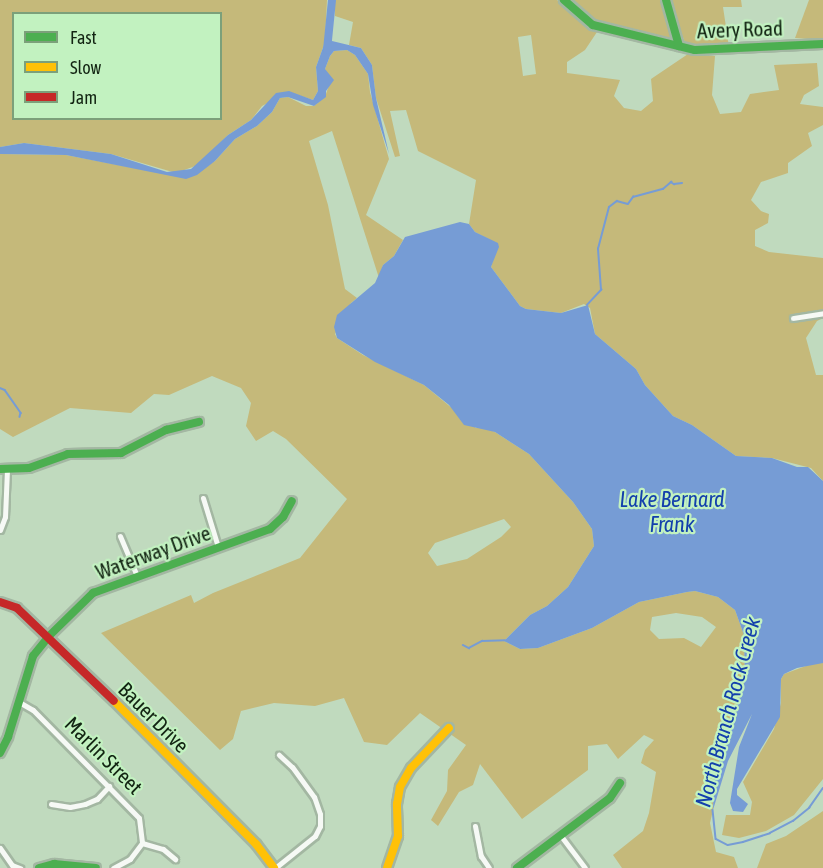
<!DOCTYPE html>
<style>
body{margin:0}
#map{position:relative;width:823px;height:868px;overflow:hidden;background:#c0dabe;font-family:"Asap Condensed",sans-serif}
div>[style]{position:absolute}
[style*='--x']{left:calc(var(--x)*1px);top:calc(var(--y)*1px);width:calc(var(--w)*1px);rotate:calc(var(--a)*1deg)}
.forest>*{inset:0;background:#c5b97a}
.water>*{inset:0;background:#769cd5}
.stream>*{height:1.5px;margin:-0.75px;padding:0 0.75px;transform-origin:0.75px;border-radius:0.75px;background:#769cd5}
.river>*{height:8px;margin:-4px;padding:0 4px;transform-origin:4px;border-radius:4px;background:#769cd5}
.roads{filter:drop-shadow(2px 0 #a3b7a2) drop-shadow(-2px 0 #a3b7a2) drop-shadow(0 2px #a3b7a2) drop-shadow(0 -2px #a3b7a2)}
.street>*{height:5px;margin:-2.5px;padding:0 2.5px;transform-origin:2.5px;border-radius:2.5px;background:#f6f9f5}
.fast>*{height:8px;margin:-4px;padding:0 4px;transform-origin:4px;border-radius:4px;background:#4caf50}
.slow>*{height:8px;margin:-4px;padding:0 4px;transform-origin:4px;border-radius:4px;background:#ffc107}
.jam>*{height:8px;margin:-4px;padding:0 4px;transform-origin:4px;border-radius:4px;background:#c62828}
span{translate:-50% -50%;white-space:nowrap;text-align:center;line-height:1.15;-webkit-text-stroke:4.5px #c2f2c0;paint-order:stroke}
.street-label{font-size:21px;color:#122412}
.water-label{font-size:22px;color:#1340ac;font-style:italic}
.legend{position:absolute;left:12px;top:12px;width:210px;height:108px;box-sizing:border-box;background:#c2f2c0;border:2px solid #7ca07a;margin:0;padding:8px 10px;list-style:none;font-size:18px;color:#122412}
.legend li{display:flex;align-items:center;gap:12px;height:30px}
.legend b{width:30px;border:2px solid #7ca07a}
</style>
<div id="map">
<div class="forest">
<i style="clip-path:polygon(evenodd,0 0,327px 0,325px 42px,316px 67px,318px 91px,313px 100px,289px 92px,262px 106px,251px 120px,228px 135px,198px 165px,176px 173px,111px 154px,24px 143px,0 147px,0 0,14px 14px,220px 14px,220px 118px,14px 118px,14px 14px)"></i>
<i style="clip-path:polygon(evenodd,335px 0,557px 0,589px 29px,597px 32px,585px 50px,567px 62px,567px 73px,620px 80px,614px 96px,624px 108px,641px 111px,653px 101px,651px 79px,688px 54px,715px 56px,712px 95px,720px 114px,741px 112px,750px 94px,779px 90px,774px 65px,817px 63px,819px 86px,804px 95px,800px 104px,823px 107px,823px 125px,808px 133px,812px 146px,788px 163px,788px 173px,761px 182px,751px 200px,761px 211px,769px 214px,768px 223px,755px 230px,755px 246px,769px 252px,823px 258px,823px 318px,817px 321px,806px 338px,816px 375px,823px 375px,823px 481px,811px 468px,772px 458px,736px 456px,692px 425px,673px 416px,645px 385px,636px 369px,595px 334px,590px 308px,584px 304px,561px 313px,526px 309px,520px 306px,491px 267px,498px 244px,475px 232px,469px 224px,476px 180px,418px 151px,406px 110px,390px 111px,400px 156px,395px 157px,376px 98px,372px 65px,361px 48px,349px 45px,353px 22px,335px 16px,335px 0,531px 35px,536px 74px,523px 76px,518px 37px,531px 35px)"></i>
<i style="clip-path:polygon(569px 0,663px 0,674px 34px,670px 40px,595px 22px)"></i>
<i style="clip-path:polygon(670px 0,741px 0,742px 7px,723px 7px,729px 47px,697px 47px,685px 43px)"></i>
<i style="clip-path:polygon(809px 0,823px 0,823px 40px,795px 38px)"></i>
<i style="clip-path:polygon(evenodd,347px 50px,355px 55px,368px 74px,370px 92px,389px 159px,366px 215px,403px 240px,394px 256px,383px 265px,379px 278px,332px 131px,309px 141px,328px 205px,345px 289px,357px 298px,351px 303px,335px 334px,337px 338px,363px 355px,424px 385px,476px 428px,483px 427px,495px 432px,529px 454px,573px 502px,592px 529px,594px 546px,568px 587px,547px 606px,530px 615px,504px 641px,520px 649px,538px 648px,592px 628px,639px 602px,687px 592px,695px 591px,718px 597px,735px 610px,744px 635px,745px 680px,714px 777px,713px 810px,710px 823px,716px 852px,734px 857px,738px 868px,622px 868px,613px 855px,643px 831px,649px 813px,656px 772px,641px 763px,645px 750px,654px 740px,644px 735px,618px 759px,607px 744px,588px 746px,588px 770px,522px 819px,480px 764px,473px 785px,459px 792px,438px 826px,431px 820px,447px 791px,448px 770px,466px 745px,420px 713px,387px 745px,364px 742px,344px 698px,315px 706px,274px 703px,241px 711px,233px 739px,220px 750px,101px 633px,191px 595px,194px 603px,213px 593px,300px 558px,347px 499px,286px 439px,273px 431px,256px 441px,246px 426px,251px 403px,241px 388px,212px 376px,169px 395px,154px 394px,131px 413px,70px 408px,13px 437px,0 429px,0 154px,66px 155px,186px 178px,215px 161px,235px 139px,257px 126px,272px 112px,280px 98px,288px 97px,306px 106px,314px 106px,325px 97px,329px 85px,325px 69px,330px 56px,334px 51px,347px 50px,504px 519px,511px 527px,501px 537px,467px 559px,437px 566px,428px 553px,435px 543px,504px 519px,347px 50px,676px 613px,702px 617px,716px 627px,701px 647px,684px 638px,659px 639px,650px 630px,652px 617px,676px 613px)"></i>
<i style="clip-path:polygon(814px 663px,823px 663px,823px 779px,794px 815px,766px 831px,739px 838px,722px 835px,726px 815px,750px 815px,752px 802px,743px 782px,774px 729px,781px 703px,781px 679px,784px 674px)"></i>
<i style="clip-path:polygon(823px 811px,823px 868px,757px 868px,766px 844px,786px 836px)"></i>
</div>
<div class="water">
<i style="clip-path:polygon(332px 41px,361px 48px,372px 65px,376px 98px,389px 154px,373px 105px,368px 74px,355px 55px,347px 50px,334px 51px,330px 56px,325px 69px,334px 80px,326px 91px,326px 97px,314px 106px,288px 97px,280px 98px,272px 112px,257px 126px,235px 139px,215px 161px,197px 175px,186px 179px,66px 155px,0 154px,0 147px,24px 143px,111px 154px,167px 172px,191px 169px,228px 135px,251px 120px,276px 93px,289px 91px,313px 100px,318px 91px,316px 67px,325px 42px)"></i>
<i style="clip-path:polygon(460px 222px,469px 224px,475px 232px,498px 243px,499px 247px,491px 267px,520px 306px,526px 309px,561px 313px,588px 305px,595px 334px,636px 369px,645px 385px,673px 416px,692px 425px,736px 456px,772px 458px,797px 467px,808px 467px,823px 481px,823px 663px,797px 668px,784px 674px,781px 679px,780px 717px,737px 789px,737px 795px,748px 804px,743px 812px,733px 811px,730px 803px,739px 747px,752px 714px,728px 761px,713px 810px,714px 777px,745px 680px,744px 635px,735px 610px,718px 597px,695px 591px,687px 592px,639px 602px,592px 628px,538px 648px,520px 649px,504px 641px,530px 615px,547px 606px,568px 587px,594px 546px,592px 529px,573px 502px,529px 454px,495px 432px,464px 425px,449px 405px,424px 385px,375px 362px,337px 338px,334px 327px,337px 315px,375px 283px,383px 265px,394px 256px,405px 237px)"></i>
</div>
<div class="stream">
<i style="--x:587;--y:305;--w:21;--a:-47"></i>
<i style="--x:601;--y:290;--w:41;--a:-94.2"></i>
<i style="--x:598;--y:249;--w:43;--a:-75.3"></i>
<i style="--x:609;--y:207;--w:10;--a:-37"></i>
<i style="--x:617;--y:201;--w:11;--a:15"></i>
<i style="--x:628;--y:204;--w:9;--a:-54"></i>
<i style="--x:633;--y:197;--w:31;--a:-15"></i>
<i style="--x:663;--y:189;--w:11;--a:-41"></i>
<i style="--x:671;--y:182;--w:4;--a:34"></i>
<i style="--x:674;--y:184;--w:8;--a:-7"></i>
<i style="--x:0;--y:388;--w:5;--a:22"></i>
<i style="--x:5;--y:390;--w:28;--a:55"></i>
<i style="--x:21;--y:413;--w:4;--a:104"></i>
<i style="--x:463;--y:645;--w:7;--a:27"></i>
<i style="--x:469;--y:648;--w:15;--a:-28"></i>
<i style="--x:482;--y:641;--w:23;--a:-2"></i>
<i style="--x:713;--y:810;--w:29;--a:84"></i>
<i style="--x:716;--y:839;--w:13;--a:27"></i>
<i style="--x:728;--y:845;--w:15;--a:-11"></i>
<i style="--x:743;--y:842;--w:28;--a:-18"></i>
<i style="--x:770;--y:833;--w:26;--a:-28"></i>
<i style="--x:793;--y:821;--w:21;--a:-39"></i>
<i style="--x:809;--y:808;--w:24;--a:-55"></i>
</div>
<div class="river">
<i style="--x:327;--y:50;--w:50;--a:-84.3"></i>
</div>
<div class="roads">
<div class="street">
<i style="--x:793;--y:318;--w:30;--a:-9"></i>
<i style="--x:203;--y:498;--w:51;--a:73"></i>
<i style="--x:0;--y:530;--w:14;--a:-69"></i>
<i style="--x:5;--y:517;--w:47;--a:-87.6"></i>
<i style="--x:120;--y:536;--w:43;--a:67"></i>
<i style="--x:19;--y:702;--w:16;--a:30"></i>
<i style="--x:33;--y:710;--w:151;--a:45.5"></i>
<i style="--x:139;--y:818;--w:25;--a:83"></i>
<i style="--x:142;--y:843;--w:20;--a:127"></i>
<i style="--x:130;--y:859;--w:19;--a:152"></i>
<i style="--x:51;--y:804;--w:19;--a:9"></i>
<i style="--x:70;--y:807;--w:15;--a:-11"></i>
<i style="--x:85;--y:804;--w:13;--a:-23"></i>
<i style="--x:97;--y:799;--w:18;--a:-47"></i>
<i style="--x:475;--y:826;--w:31;--a:79"></i>
<i style="--x:481;--y:856;--w:14;--a:56"></i>
<i style="--x:561;--y:836;--w:40;--a:53"></i>
<i style="--x:142;--y:843;--w:22;--a:16"></i>
<i style="--x:163;--y:849;--w:16;--a:40"></i>
<i style="--x:0;--y:848;--w:21;--a:55"></i>
<i style="--x:12;--y:865;--w:9;--a:21"></i>
<i style="--x:275;--y:868;--w:51;--a:-38.7"></i>
<i style="--x:315;--y:836;--w:11;--a:-63"></i>
<i style="--x:320;--y:826;--w:12;--a:-90"></i>
<i style="--x:320;--y:814;--w:18;--a:-109"></i>
<i style="--x:314;--y:797;--w:37;--a:-126"></i>
<i style="--x:292;--y:767;--w:18;--a:-137"></i>
</div>
<div class="fast">
<i style="--x:564;--y:0;--w:38;--a:41"></i>
<i style="--x:593;--y:25;--w:105;--a:13.8"></i>
<i style="--x:695;--y:50;--w:128;--a:-2.7"></i>
<i style="--x:666;--y:0;--w:48;--a:74.2"></i>
<i style="--x:0;--y:469;--w:29;--a:-2"></i>
<i style="--x:29;--y:468;--w:41;--a:-19.7"></i>
<i style="--x:68;--y:454;--w:53;--a:-1.1"></i>
<i style="--x:121;--y:453;--w:51;--a:-27.1"></i>
<i style="--x:166;--y:430;--w:34;--a:-14"></i>
<i style="--x:0;--y:753;--w:18;--a:-63"></i>
<i style="--x:8;--y:737;--w:85;--a:-72.8"></i>
<i style="--x:33;--y:656;--w:26;--a:-51"></i>
<i style="--x:49;--y:636;--w:62;--a:-44.3"></i>
<i style="--x:93;--y:593;--w:188;--a:-19.9"></i>
<i style="--x:270;--y:529;--w:18;--a:-43"></i>
<i style="--x:283;--y:517;--w:18;--a:-61"></i>
<i style="--x:39;--y:868;--w:16;--a:-15"></i>
<i style="--x:54;--y:864;--w:42;--a:5.4"></i>
<i style="--x:517;--y:868;--w:116;--a:-37"></i>
<i style="--x:610;--y:798;--w:18;--a:-56"></i>
</div>
<div class="slow">
<i style="--x:114;--y:701;--w:202;--a:45.2"></i>
<i style="--x:256;--y:844;--w:30;--a:53"></i>
<i style="--x:387;--y:868;--w:34;--a:-71"></i>
<i style="--x:398;--y:836;--w:32;--a:-92"></i>
<i style="--x:397;--y:804;--w:17;--a:-80"></i>
<i style="--x:400;--y:787;--w:22;--a:-60"></i>
<i style="--x:411;--y:768;--w:55;--a:-46.5"></i>
</div>
<div class="jam">
<i style="--x:0;--y:602;--w:18;--a:19"></i>
<i style="--x:17;--y:608;--w:134;--a:43.8"></i>
</div>
</div>
<div class="street-label">
<span style="left:740px;top:29px;rotate:-2deg">Avery Road</span>
<span style="left:153px;top:552px;rotate:-20deg">Waterway Drive</span>
<span style="left:154px;top:717px;rotate:45deg">Bauer Drive</span>
<span style="left:104px;top:755px;rotate:45deg">Marlin Street</span>
</div>
<div class="water-label">
<span style="left:672px;top:512px">Lake Bernard<br>Frank</span>
<span style="left:728px;top:712px;rotate:-75deg">North Branch Rock Creek</span>
</div>
<ul class="legend">
<li><b style="height:8px;background:#4caf50"></b>Fast</li>
<li><b style="height:8px;background:#ffc107"></b>Slow</li>
<li><b style="height:8px;background:#c62828"></b>Jam</li>
</ul>
</div>
